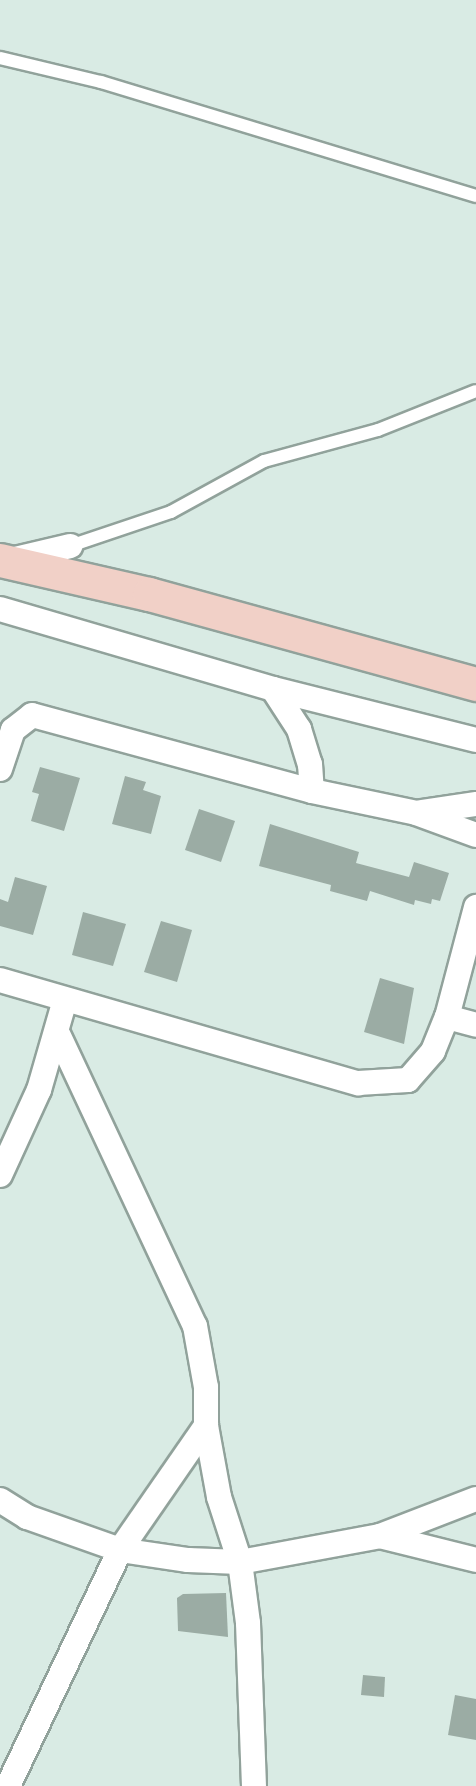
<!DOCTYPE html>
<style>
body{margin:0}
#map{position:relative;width:476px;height:1786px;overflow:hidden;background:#d9ebe4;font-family:Manrope,sans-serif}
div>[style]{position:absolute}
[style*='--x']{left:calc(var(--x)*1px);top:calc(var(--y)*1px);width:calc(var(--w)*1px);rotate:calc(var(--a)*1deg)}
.building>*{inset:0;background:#9baca4}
.roads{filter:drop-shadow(2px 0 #91a29b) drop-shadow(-2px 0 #91a29b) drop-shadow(0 2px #91a29b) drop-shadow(0 -2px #91a29b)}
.lane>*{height:12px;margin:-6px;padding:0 6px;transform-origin:6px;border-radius:6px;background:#fff}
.street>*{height:24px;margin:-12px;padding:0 12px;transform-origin:12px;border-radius:12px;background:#fff}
.secondary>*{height:33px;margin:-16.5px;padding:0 16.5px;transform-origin:16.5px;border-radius:16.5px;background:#f1d0c7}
span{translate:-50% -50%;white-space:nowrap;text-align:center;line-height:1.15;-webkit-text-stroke:5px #e7f9f1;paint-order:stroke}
</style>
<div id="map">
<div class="building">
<i style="clip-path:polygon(40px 767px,80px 778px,64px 831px,31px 821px,39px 794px,32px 792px)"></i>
<i style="clip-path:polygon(125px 776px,146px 782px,143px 790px,161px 796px,151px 834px,112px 824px)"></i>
<i style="clip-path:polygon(199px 809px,235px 821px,221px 862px,185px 850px)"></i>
<i style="clip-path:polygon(270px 824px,359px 852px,356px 863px,409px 877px,414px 862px,449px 873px,440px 901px,432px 899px,431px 904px,415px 900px,414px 905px,370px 891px,367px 901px,330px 891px,331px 885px,259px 866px)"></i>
<i style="clip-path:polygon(15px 877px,47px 886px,33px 935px,0 926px,0 899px,8px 902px)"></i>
<i style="clip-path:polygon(83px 912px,126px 924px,113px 966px,72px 955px)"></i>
<i style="clip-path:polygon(161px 921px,192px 930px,177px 982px,144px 972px)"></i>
<i style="clip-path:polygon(380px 978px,414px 988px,404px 1044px,364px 1032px)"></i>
<i style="clip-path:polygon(226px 1593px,228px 1637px,178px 1631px,177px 1598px,183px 1594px)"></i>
<i style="clip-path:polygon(363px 1675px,385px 1677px,384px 1697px,361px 1695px)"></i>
<i style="clip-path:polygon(455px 1695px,476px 1699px,476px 1740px,448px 1735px)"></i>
</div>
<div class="roads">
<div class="lane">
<i style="--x:0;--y:58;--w:104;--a:13.4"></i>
<i style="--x:101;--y:82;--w:392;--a:16.9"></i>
<i style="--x:70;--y:546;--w:107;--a:-18.6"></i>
<i style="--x:171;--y:512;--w:106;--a:-28.7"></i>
<i style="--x:264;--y:461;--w:118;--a:-15.2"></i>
<i style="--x:378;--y:430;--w:105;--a:-21.7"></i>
</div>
<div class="street">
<i style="--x:11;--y:560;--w:61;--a:-13.3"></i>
<i style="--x:0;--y:609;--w:284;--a:16.3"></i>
<i style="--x:273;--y:689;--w:209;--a:14.1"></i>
<i style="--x:273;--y:689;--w:48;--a:57"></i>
<i style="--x:299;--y:729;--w:37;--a:73"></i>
<i style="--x:310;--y:764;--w:27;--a:86"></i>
<i style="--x:0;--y:769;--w:41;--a:-71.6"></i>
<i style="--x:13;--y:730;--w:24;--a:-38"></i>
<i style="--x:32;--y:715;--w:290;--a:15.2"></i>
<i style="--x:312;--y:791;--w:106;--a:11.9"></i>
<i style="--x:416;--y:813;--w:64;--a:20.1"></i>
<i style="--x:421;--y:812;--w:56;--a:-8.3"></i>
<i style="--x:0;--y:980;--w:373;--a:16.1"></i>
<i style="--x:358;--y:1083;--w:50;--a:-3.4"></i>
<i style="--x:408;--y:1080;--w:38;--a:-49"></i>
<i style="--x:433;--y:1051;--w:37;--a:-68"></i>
<i style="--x:447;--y:1017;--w:114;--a:-75.2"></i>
<i style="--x:447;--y:1017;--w:30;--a:15"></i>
<i style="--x:59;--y:1036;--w:320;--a:64.9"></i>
<i style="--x:195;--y:1326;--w:62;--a:79.8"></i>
<i style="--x:206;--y:1387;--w:39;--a:90"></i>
<i style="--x:206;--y:1426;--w:72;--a:79.6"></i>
<i style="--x:219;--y:1497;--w:68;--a:72.1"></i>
<i style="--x:240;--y:1562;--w:62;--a:82.5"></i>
<i style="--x:248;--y:1623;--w:163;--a:87.9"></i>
<i style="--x:0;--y:1175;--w:94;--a:-65.4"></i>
<i style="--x:39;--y:1090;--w:94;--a:-73.9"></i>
<i style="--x:0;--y:1500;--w:32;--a:32"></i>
<i style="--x:27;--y:1517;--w:99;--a:19.5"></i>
<i style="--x:120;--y:1550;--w:69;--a:8.4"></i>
<i style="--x:188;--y:1560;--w:52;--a:2.2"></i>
<i style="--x:240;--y:1562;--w:142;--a:-10.5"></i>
<i style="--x:380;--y:1536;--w:99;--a:14"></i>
<i style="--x:380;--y:1536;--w:103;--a:-21.1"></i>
<i style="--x:8;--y:1786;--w:261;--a:-64.6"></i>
<i style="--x:120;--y:1550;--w:151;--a:-55.3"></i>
</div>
<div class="secondary">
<i style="--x:0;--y:560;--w:153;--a:12.9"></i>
<i style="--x:149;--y:594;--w:339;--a:15.4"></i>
</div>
</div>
</div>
